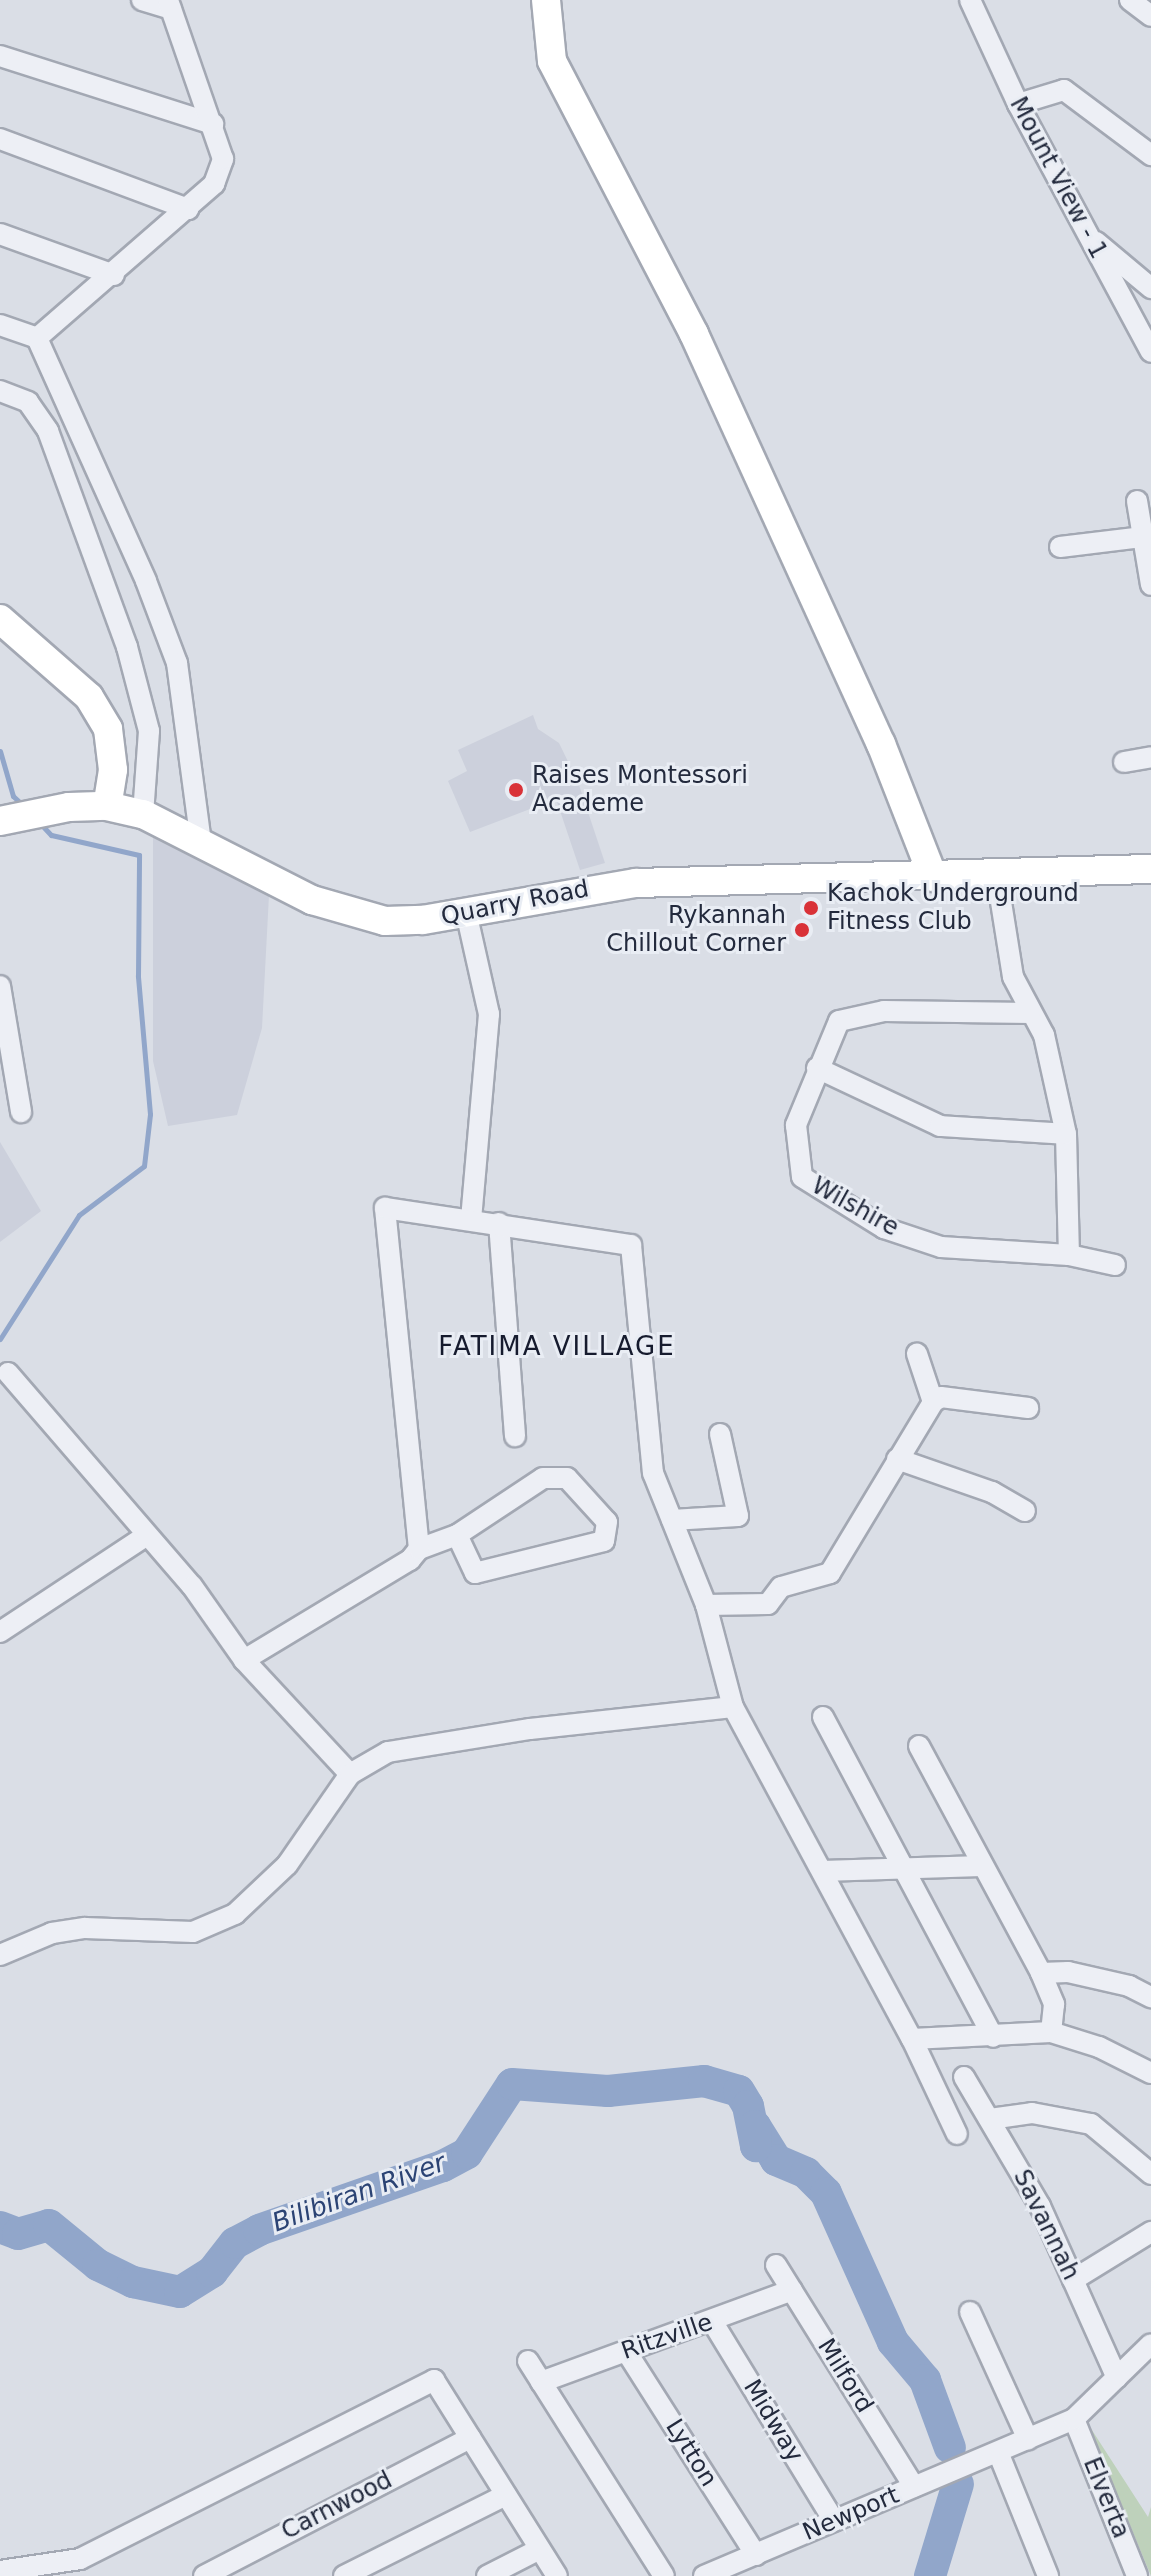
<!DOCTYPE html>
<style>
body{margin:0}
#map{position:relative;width:1151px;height:2576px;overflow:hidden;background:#dadee6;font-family:"DejaVu Sans",sans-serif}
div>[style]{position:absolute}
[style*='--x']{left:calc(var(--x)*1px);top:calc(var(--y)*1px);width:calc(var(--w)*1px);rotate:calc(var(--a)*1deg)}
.built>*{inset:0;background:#ccd0dc}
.green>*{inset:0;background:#bed1bb}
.stream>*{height:5px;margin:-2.5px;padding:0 2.5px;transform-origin:2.5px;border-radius:2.5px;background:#91a6ca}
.river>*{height:32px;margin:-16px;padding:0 16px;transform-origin:16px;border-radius:16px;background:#91a6ca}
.roads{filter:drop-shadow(2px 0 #a3a8b3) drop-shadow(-2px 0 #a3a8b3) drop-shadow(0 2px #a3a8b3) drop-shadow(0 -2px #a3a8b3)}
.street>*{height:20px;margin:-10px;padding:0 10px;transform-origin:10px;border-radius:10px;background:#edeff5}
.secondary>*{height:28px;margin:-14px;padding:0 14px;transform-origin:14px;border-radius:14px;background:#fff}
.dots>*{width:22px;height:22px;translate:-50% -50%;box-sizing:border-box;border:4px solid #e9edf4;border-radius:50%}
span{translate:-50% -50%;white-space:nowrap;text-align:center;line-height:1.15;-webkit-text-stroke:6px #e9edf4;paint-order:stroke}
.street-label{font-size:24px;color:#232a3d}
.poi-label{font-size:24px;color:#232a3d}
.left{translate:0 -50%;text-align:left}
.right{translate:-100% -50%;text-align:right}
.neighbourhood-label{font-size:26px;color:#161b2e;letter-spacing:2px}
.water-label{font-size:26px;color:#2b4374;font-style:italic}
</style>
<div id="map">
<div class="built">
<i style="clip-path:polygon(533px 715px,538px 729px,559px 743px,578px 782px,605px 863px,580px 870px,556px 799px,470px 832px,448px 781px,467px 771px,458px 750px)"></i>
<i style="clip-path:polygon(153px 834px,269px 895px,262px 1028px,237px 1115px,168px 1126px,153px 1061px)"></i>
<i style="clip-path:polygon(0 1142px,41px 1211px,0 1242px)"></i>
</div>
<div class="green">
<i style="clip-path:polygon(1088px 2424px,1148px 2517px,1151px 2507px,1151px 2576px)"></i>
</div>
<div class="stream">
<i style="--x:0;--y:751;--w:47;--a:73.9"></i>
<i style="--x:13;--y:796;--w:16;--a:43"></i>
<i style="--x:0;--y:1339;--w:147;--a:-57.5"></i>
<i style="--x:79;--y:1215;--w:81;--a:-37"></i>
<i style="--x:144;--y:1166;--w:52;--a:-83.4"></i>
<i style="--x:150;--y:1114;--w:139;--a:-95"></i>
<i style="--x:138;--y:976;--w:121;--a:-89.5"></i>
<i style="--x:139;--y:855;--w:90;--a:-167.2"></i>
<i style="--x:51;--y:835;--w:16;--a:-133"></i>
</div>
<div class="river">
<i style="--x:755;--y:2126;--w:40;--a:58"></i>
<i style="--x:776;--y:2160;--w:33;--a:23"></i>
<i style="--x:806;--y:2173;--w:28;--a:45"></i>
<i style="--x:826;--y:2193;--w:163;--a:65.8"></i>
<i style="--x:893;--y:2342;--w:50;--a:49.9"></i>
<i style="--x:925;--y:2380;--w:72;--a:69.8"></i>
<i style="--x:0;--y:2227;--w:19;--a:21"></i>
<i style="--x:18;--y:2234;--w:32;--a:-16"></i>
<i style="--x:49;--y:2225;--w:63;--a:39.2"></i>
<i style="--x:98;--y:2265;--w:39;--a:26"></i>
<i style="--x:133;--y:2282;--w:48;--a:12"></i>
<i style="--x:180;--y:2292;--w:38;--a:-32"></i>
<i style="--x:212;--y:2272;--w:37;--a:-52"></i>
<i style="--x:235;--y:2243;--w:27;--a:-28"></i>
<i style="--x:259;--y:2230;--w:195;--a:-19.2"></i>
<i style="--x:443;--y:2166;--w:27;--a:-28"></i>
<i style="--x:467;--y:2153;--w:82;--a:-56.9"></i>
<i style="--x:512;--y:2084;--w:96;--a:4.2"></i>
<i style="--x:608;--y:2091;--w:97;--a:-5.9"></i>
<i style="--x:704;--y:2081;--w:36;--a:16"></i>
<i style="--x:739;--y:2091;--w:17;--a:59"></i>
<i style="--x:748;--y:2106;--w:41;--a:78.7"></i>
<i style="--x:756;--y:2146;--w:20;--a:-93"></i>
<i style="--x:930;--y:2576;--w:96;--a:-73.1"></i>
</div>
<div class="roads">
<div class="street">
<i style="--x:142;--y:0;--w:30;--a:17"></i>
<i style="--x:970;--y:0;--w:115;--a:65.2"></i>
<i style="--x:1018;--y:104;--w:281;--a:61.8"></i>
<i style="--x:1130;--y:0;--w:26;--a:37"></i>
<i style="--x:0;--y:56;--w:224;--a:17.7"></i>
<i style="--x:1018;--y:104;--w:48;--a:-16.9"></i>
<i style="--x:1064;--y:90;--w:109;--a:36.8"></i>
<i style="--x:0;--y:139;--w:201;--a:20.4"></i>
<i style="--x:0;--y:234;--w:121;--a:19.8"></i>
<i style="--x:1096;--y:242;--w:72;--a:39.9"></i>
<i style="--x:0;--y:325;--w:39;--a:19"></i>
<i style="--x:37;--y:338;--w:266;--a:65.8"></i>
<i style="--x:146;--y:581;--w:88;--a:69.3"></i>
<i style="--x:177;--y:663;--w:182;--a:82.4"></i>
<i style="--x:37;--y:338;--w:235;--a:-41"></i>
<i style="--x:214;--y:184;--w:27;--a:-70"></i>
<i style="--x:223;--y:159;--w:168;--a:-109.1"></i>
<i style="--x:0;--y:391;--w:30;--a:21"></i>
<i style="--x:28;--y:402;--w:35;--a:55"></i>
<i style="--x:48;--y:431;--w:230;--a:69.9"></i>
<i style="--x:127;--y:647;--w:87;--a:75.3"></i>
<i style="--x:149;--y:731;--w:83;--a:94.1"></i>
<i style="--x:1137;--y:501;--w:85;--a:80.5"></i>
<i style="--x:1060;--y:547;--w:84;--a:-6.9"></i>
<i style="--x:1124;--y:762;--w:27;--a:-10"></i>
<i style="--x:997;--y:877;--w:101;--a:80.9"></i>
<i style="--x:1013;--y:977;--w:66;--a:61.9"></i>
<i style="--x:1044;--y:1035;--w:101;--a:77.5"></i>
<i style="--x:1066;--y:1134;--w:121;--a:88.6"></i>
<i style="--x:466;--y:912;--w:105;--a:77.3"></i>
<i style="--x:489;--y:1014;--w:207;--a:95"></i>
<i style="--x:0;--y:986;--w:128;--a:80.5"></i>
<i style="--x:1030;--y:1013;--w:146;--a:-179.2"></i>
<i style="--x:884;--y:1011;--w:46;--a:167.5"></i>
<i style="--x:839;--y:1021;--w:113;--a:112.5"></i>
<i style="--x:796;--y:1125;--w:52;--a:83.4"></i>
<i style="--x:802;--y:1177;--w:97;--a:31.9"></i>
<i style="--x:884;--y:1228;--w:60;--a:18.4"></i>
<i style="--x:941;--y:1247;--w:128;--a:3.6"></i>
<i style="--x:1069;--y:1255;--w:47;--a:12.3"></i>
<i style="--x:817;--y:1068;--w:136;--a:25.2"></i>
<i style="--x:940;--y:1126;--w:126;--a:3.6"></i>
<i style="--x:499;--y:1223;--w:214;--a:85.7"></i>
<i style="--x:8;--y:1373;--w:281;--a:49.2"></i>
<i style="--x:192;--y:1586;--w:90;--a:54.9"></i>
<i style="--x:244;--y:1660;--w:156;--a:47.1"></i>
<i style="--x:933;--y:1402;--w:9;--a:-32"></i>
<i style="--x:941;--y:1397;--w:88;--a:7.2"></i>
<i style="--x:897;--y:1459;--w:101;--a:19.2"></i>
<i style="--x:992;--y:1492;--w:38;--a:30"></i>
<i style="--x:672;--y:1520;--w:66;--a:-3.5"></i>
<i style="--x:738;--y:1516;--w:84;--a:-102.4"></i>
<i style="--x:419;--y:1549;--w:40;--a:-20.2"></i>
<i style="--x:457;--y:1535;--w:103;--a:-33.5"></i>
<i style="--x:543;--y:1478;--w:24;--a:0"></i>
<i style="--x:567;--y:1478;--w:59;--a:47.7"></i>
<i style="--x:607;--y:1522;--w:19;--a:99"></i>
<i style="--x:604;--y:1541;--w:133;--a:166.1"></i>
<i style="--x:475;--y:1573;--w:42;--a:-115.3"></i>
<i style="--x:706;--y:1605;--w:62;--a:-0.9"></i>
<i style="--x:768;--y:1604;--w:21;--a:-53"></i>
<i style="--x:781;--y:1587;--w:51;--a:-15.9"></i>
<i style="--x:830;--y:1573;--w:200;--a:-58.9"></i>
<i style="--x:933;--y:1402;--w:51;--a:-108.4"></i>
<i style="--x:0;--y:1632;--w:176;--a:-33.4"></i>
<i style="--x:244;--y:1660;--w:194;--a:-31.1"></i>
<i style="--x:410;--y:1560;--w:14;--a:-51"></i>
<i style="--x:419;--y:1549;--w:343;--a:-95.7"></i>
<i style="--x:385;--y:1208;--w:249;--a:8.6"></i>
<i style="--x:631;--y:1245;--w:229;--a:84.5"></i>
<i style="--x:653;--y:1473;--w:142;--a:68.1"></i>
<i style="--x:706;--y:1605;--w:106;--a:75.2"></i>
<i style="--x:733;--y:1707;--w:377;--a:61.7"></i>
<i style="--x:912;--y:2039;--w:105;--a:64.7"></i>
<i style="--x:823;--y:1717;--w:362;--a:62"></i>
<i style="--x:919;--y:1746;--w:258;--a:61.7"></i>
<i style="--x:1041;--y:1973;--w:34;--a:67"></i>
<i style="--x:1054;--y:2004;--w:28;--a:96"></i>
<i style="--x:822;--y:1871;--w:160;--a:-1.8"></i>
<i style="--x:0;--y:1955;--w:56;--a:-22.9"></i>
<i style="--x:52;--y:1933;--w:33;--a:-9"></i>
<i style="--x:85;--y:1928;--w:108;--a:2.1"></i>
<i style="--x:193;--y:1932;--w:46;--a:-23.2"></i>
<i style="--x:235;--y:1914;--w:71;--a:-43.3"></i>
<i style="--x:287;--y:1865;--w:111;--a:-55.3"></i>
<i style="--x:350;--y:1774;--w:44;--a:-30.1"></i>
<i style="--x:388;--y:1752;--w:144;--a:-9.2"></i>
<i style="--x:530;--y:1729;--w:204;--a:-6.2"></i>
<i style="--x:1041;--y:1973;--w:27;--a:-2"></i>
<i style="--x:1068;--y:1972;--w:63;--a:12.9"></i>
<i style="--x:1129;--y:1986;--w:25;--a:27"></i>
<i style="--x:912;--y:2039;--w:139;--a:-2.9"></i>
<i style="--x:1051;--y:2032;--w:50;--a:17.4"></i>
<i style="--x:1099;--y:2047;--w:58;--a:26.6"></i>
<i style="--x:964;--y:2077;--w:150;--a:59.5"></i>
<i style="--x:1040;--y:2206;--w:188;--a:65.9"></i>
<i style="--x:990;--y:2119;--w:42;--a:-8.1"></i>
<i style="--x:1032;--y:2113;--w:60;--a:10.6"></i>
<i style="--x:1091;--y:2124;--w:78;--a:39.8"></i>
<i style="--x:776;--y:2265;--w:261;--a:58.1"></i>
<i style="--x:1073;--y:2280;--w:92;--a:-31.6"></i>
<i style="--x:970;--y:2312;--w:140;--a:65.5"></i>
<i style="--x:712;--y:2321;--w:234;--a:58.6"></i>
<i style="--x:626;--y:2351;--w:242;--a:57.5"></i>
<i style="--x:528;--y:2361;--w:254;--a:57.7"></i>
<i style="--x:541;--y:2382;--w:267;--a:-20.1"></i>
<i style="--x:1074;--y:2419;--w:169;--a:68.1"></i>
<i style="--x:998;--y:2452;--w:134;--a:68"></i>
<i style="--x:0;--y:2571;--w:81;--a:-8.5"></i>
<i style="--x:80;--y:2559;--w:397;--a:-26.8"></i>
<i style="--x:434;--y:2380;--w:231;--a:57.9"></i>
<i style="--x:204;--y:2576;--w:300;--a:-27.4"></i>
<i style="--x:344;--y:2576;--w:181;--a:-26.6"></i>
<i style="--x:487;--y:2576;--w:59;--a:-27"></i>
<i style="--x:704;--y:2576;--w:402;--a:-23"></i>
<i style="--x:1074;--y:2419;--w:107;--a:-44.2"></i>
</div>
<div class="secondary">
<i style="--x:546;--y:0;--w:61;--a:84.4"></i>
<i style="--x:552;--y:61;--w:308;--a:62.5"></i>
<i style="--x:694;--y:334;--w:451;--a:65.5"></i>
<i style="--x:881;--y:744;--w:143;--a:68.6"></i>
<i style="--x:0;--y:619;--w:118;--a:41.2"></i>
<i style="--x:89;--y:697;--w:37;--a:59"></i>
<i style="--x:108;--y:729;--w:41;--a:83"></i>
<i style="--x:113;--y:770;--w:36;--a:99"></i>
<i style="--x:0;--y:821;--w:70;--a:-11.5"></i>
<i style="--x:69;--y:807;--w:38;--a:-2"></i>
<i style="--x:107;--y:806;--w:37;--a:13"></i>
<i style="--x:143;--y:814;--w:190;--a:27"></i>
<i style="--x:312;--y:900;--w:76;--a:16"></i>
<i style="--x:385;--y:921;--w:38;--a:-2"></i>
<i style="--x:423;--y:920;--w:216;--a:-9.9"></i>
<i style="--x:636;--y:883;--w:515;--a:-1.56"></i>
</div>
</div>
<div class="dots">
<i style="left:516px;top:790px;background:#d93238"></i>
<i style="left:811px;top:908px;background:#d93238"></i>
<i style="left:802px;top:930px;background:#d93238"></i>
</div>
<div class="street-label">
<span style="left:1058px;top:178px;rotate:62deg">Mount View - 1</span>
<span style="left:515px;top:903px;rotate:-11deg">Quarry Road</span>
<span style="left:855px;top:1207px;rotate:29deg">Wilshire</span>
<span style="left:1046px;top:2225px;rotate:64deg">Savannah</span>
<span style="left:667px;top:2337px;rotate:-19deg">Ritzville</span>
<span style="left:845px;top:2376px;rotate:58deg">Milford</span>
<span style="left:773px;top:2421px;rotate:59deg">Midway</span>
<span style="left:691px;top:2453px;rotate:58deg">Lytton</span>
<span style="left:1106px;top:2498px;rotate:68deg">Elverta</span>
<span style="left:337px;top:2506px;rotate:-27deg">Carnwood</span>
<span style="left:851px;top:2514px;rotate:-23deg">Newport</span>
</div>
<div class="poi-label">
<span class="left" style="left:532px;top:790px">Raises Montessori<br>Academe</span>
<span class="left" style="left:827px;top:908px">Kachok Underground<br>Fitness Club</span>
<span class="right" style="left:786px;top:930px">Rykannah<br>Chillout Corner</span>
</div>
<div class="neighbourhood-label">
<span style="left:557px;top:1347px">FATIMA VILLAGE</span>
</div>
<div class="water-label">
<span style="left:359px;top:2193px;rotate:-20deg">Bilibiran River</span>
</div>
</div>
